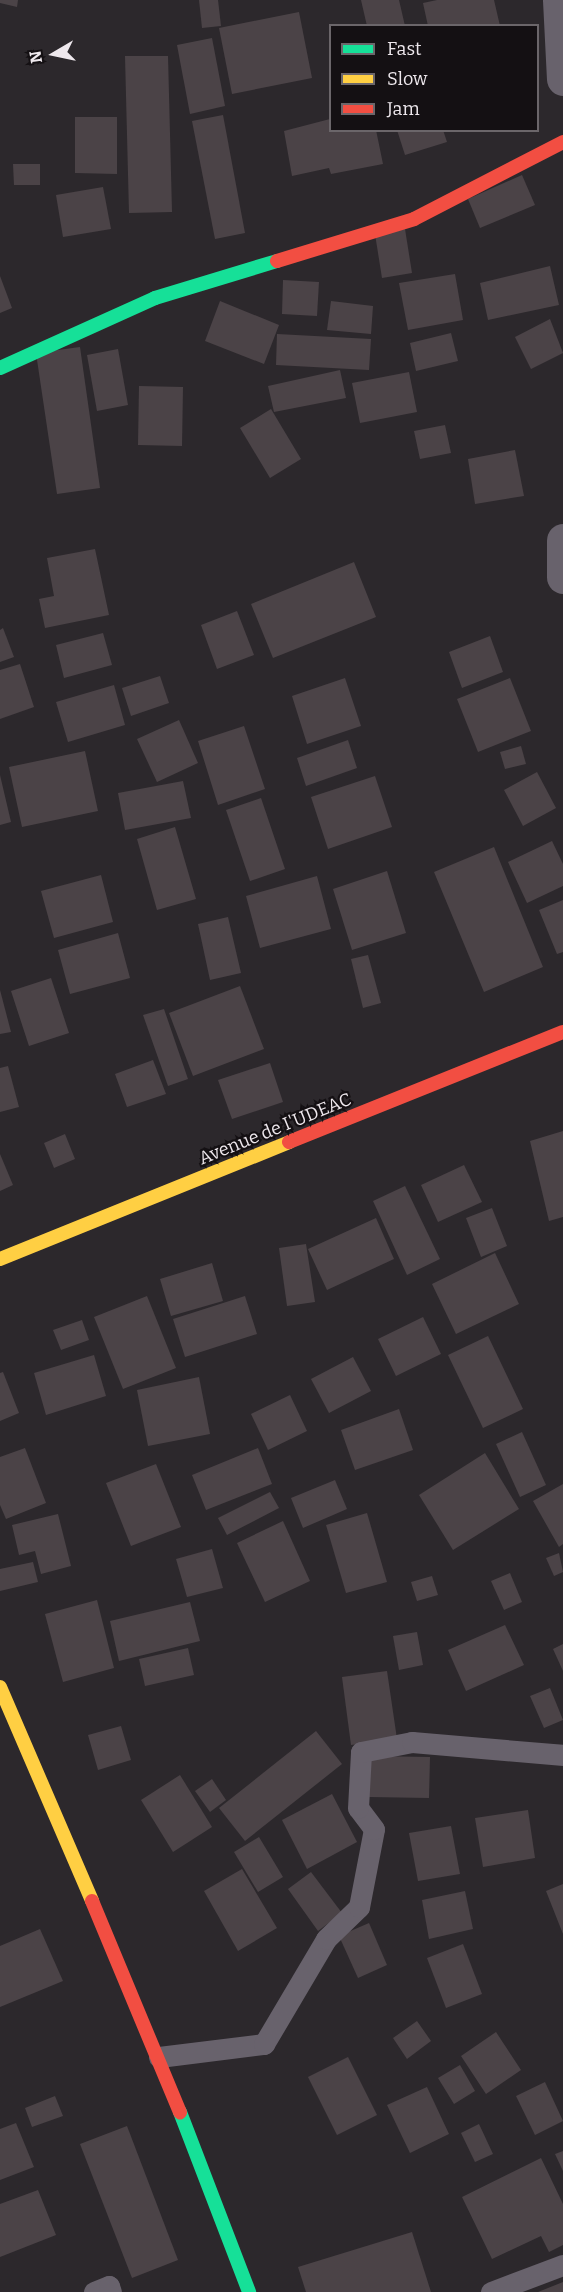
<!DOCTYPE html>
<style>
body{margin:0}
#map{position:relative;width:563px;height:2292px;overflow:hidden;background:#2c282c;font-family:Bitter,serif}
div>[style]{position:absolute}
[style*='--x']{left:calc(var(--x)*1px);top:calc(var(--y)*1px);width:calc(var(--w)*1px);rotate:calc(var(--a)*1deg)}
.building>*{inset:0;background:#4b4347}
.lane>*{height:21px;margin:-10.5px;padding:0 10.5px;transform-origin:10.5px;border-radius:10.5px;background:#68626c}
.street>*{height:33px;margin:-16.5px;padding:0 16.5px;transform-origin:16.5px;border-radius:16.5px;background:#68626c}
.fast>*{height:14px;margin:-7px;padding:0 7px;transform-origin:7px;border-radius:7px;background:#16e098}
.slow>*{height:14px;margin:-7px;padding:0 7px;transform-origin:7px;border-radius:7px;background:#ffcf43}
.jam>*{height:14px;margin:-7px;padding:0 7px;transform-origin:7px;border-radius:7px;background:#f24e42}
span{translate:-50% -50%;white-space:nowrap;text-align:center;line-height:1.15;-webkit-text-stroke:4.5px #141013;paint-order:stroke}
.street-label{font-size:18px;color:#eee8ed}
.legend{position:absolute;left:329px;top:24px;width:210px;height:108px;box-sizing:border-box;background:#141013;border:2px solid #6b666a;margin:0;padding:8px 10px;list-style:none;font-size:18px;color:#eee8ed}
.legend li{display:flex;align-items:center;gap:12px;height:30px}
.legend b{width:30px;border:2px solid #6b666a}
.north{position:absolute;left:24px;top:24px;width:60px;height:60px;-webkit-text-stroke:4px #141013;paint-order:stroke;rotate:261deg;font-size:16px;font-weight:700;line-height:24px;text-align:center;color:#eee8ed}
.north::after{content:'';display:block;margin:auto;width:21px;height:27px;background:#eee8ed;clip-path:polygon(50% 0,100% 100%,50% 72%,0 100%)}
</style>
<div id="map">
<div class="building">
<i style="clip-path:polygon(0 0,18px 0,17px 7px,0 3px)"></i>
<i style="clip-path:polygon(199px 0,218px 0,221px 26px,202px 28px)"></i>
<i style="clip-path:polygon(361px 0,399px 0,405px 26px,367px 26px)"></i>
<i style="clip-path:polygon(437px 0,494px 0,500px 26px,428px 26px,423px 3px)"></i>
<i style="clip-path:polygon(299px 12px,312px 78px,232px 94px,219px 28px)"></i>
<i style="clip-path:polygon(212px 38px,225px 106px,190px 114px,177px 45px)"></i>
<i style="clip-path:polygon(125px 56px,168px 56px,172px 212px,129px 213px)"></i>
<i style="clip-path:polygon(223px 115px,245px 233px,215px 239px,192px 121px)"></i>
<i style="clip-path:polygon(75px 117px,117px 117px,117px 174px,75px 173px)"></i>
<i style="clip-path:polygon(330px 119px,330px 130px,376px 130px,383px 164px,331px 174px,329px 168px,292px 176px,284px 131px)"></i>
<i style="clip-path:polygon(397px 130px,443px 130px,447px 142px,405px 155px)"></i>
<i style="clip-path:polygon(13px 164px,40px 164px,40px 185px,14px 185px)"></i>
<i style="clip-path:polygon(522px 175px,535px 205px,480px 228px,468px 199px)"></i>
<i style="clip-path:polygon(103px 187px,111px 229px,63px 237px,56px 195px)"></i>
<i style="clip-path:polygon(405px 229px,412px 273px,382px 278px,375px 234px)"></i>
<i style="clip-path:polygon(550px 266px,559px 305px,488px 320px,480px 283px)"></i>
<i style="clip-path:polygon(455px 274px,463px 320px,408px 330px,399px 283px)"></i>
<i style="clip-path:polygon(0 276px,12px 308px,0 313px)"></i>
<i style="clip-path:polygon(283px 280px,319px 282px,317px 316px,282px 314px)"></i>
<i style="clip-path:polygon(220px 301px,279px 325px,264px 364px,205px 341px)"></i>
<i style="clip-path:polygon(331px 301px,373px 306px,371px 334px,327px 330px)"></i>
<i style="clip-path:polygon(550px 319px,563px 353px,531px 369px,515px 337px)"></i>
<i style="clip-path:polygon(451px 333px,458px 361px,416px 371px,410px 343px)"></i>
<i style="clip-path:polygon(277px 334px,371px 339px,369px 370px,276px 365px)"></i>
<i style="clip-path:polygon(80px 347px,100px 488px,57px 494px,36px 353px)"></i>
<i style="clip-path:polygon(118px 349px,128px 405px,97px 411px,87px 355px)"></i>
<i style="clip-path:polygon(340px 370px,346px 398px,274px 412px,268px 386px)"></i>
<i style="clip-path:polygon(409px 372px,417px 412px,360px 423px,352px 383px)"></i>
<i style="clip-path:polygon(139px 386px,183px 387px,182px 446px,138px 445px)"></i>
<i style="clip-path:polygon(271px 409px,301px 459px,270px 478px,240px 428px)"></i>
<i style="clip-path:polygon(445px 425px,451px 453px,420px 459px,414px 431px)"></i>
<i style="clip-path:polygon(515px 450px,524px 496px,475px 504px,468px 459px)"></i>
<i style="clip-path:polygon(95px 549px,109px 615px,45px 628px,39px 599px,54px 596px,47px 558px)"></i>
<i style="clip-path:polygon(354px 562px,376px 617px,273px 658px,251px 604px)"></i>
<i style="clip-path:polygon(237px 611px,254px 655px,217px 669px,201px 625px)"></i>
<i style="clip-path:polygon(3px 628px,14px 657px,0 662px,0 630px)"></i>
<i style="clip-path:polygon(103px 633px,112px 665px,64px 678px,56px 645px)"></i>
<i style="clip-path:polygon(490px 636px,503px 672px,462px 688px,449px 652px)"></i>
<i style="clip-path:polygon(20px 664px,34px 707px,0 719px,0 670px)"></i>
<i style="clip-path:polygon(160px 676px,169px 703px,131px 716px,122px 688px)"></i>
<i style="clip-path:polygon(345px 678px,361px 726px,307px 744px,292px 696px)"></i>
<i style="clip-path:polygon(510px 678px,531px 731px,478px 752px,457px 699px)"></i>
<i style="clip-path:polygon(114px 685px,125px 725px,68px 742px,56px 702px)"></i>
<i style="clip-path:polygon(179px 720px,198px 763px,157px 782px,137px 739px)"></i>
<i style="clip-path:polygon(244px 726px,265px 789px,218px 805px,198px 741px)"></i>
<i style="clip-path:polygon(348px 740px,357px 768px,306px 786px,297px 758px)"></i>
<i style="clip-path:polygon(521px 746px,526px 764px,505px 769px,500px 752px)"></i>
<i style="clip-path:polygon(85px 751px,98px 811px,22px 827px,9px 767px)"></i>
<i style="clip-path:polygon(537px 772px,556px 808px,523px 826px,504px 790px)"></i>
<i style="clip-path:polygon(0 775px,11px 822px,0 825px)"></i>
<i style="clip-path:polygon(375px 776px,392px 827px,328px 849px,311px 797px)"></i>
<i style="clip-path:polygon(183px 781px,191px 818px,125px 830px,118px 793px)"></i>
<i style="clip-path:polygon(261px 798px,285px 869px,250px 881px,226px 810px)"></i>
<i style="clip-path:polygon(175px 827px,196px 899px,157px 910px,137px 839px)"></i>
<i style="clip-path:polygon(552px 841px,563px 864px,563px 886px,527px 903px,508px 862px)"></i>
<i style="clip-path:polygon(494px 847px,543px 967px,484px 992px,434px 872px)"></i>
<i style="clip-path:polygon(387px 871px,406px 933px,352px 950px,333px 889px)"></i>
<i style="clip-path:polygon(101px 875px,113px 922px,54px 938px,41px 891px)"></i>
<i style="clip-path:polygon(317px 876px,331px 929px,260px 948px,246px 896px)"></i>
<i style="clip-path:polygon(563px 900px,563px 952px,557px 954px,539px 910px)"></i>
<i style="clip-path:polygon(228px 917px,241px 973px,210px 980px,198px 924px)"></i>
<i style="clip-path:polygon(118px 933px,130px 978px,70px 994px,58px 950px)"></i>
<i style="clip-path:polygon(368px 955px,381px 1003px,363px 1008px,351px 959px)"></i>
<i style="clip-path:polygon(51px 978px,69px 1033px,29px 1046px,11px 991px)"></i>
<i style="clip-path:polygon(240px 986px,264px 1049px,193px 1076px,169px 1013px)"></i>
<i style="clip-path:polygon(0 990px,11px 1032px,0 1034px)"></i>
<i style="clip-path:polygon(164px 1009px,188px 1079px,168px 1086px,143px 1015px)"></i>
<i style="clip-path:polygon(153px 1060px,166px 1094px,127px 1107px,115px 1074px)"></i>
<i style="clip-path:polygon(270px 1063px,283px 1102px,232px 1119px,218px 1080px)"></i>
<i style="clip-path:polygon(8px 1066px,19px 1107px,0 1112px,0 1068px)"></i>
<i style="clip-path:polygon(563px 1131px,563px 1217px,549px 1221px,530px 1141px)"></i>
<i style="clip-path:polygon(65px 1134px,75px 1159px,54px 1168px,44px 1143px)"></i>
<i style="clip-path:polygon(0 1154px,13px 1185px,0 1191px)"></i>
<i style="clip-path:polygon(464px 1165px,482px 1202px,438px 1222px,421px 1185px)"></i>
<i style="clip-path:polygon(405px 1186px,440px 1259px,407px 1275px,373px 1201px)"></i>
<i style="clip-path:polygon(492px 1208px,507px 1246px,481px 1257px,466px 1218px)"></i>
<i style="clip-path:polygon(376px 1218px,394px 1259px,327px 1290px,308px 1249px)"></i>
<i style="clip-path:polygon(306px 1244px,315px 1302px,287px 1306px,279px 1248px)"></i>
<i style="clip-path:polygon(495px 1253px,519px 1304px,456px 1334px,432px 1284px)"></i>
<i style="clip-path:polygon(212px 1263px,223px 1301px,171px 1316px,160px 1279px)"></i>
<i style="clip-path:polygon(147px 1296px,176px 1368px,123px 1389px,94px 1317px)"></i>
<i style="clip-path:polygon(245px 1296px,257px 1334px,185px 1357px,173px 1319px)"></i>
<i style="clip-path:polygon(423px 1317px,441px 1354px,396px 1376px,378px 1339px)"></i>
<i style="clip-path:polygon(82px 1320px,89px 1340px,61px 1350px,53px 1330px)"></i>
<i style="clip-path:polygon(488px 1336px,523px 1409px,483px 1428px,448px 1355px)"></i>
<i style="clip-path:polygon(94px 1355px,106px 1396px,46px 1415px,34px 1373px)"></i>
<i style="clip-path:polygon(353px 1357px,371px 1391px,329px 1413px,311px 1379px)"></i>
<i style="clip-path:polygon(3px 1372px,19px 1413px,0 1421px,0 1373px)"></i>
<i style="clip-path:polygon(199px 1377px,210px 1434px,148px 1446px,137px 1390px)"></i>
<i style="clip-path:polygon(290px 1395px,307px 1431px,268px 1450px,251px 1414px)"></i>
<i style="clip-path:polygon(399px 1409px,413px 1450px,355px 1470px,341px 1430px)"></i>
<i style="clip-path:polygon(522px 1432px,546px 1485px,520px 1497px,496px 1444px)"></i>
<i style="clip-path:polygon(25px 1448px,46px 1503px,6px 1519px,0 1505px,0 1457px)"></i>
<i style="clip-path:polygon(258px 1448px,272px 1484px,206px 1510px,192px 1475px)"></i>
<i style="clip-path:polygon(485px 1453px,519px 1509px,453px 1550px,419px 1495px)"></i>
<i style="clip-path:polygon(156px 1464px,181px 1527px,131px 1546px,106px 1483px)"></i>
<i style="clip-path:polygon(335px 1480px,347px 1509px,303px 1528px,291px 1498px)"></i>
<i style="clip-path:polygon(563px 1484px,563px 1544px,559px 1547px,533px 1501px)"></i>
<i style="clip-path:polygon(270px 1492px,279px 1508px,227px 1535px,218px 1518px)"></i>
<i style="clip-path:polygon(367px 1513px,387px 1582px,346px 1593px,326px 1525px)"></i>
<i style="clip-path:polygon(58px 1514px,71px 1566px,41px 1574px,35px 1551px,19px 1555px,12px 1525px)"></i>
<i style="clip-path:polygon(283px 1521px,310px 1581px,265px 1602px,237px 1543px)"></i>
<i style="clip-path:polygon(212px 1549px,223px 1588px,187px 1597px,176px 1559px)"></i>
<i style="clip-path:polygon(559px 1553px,563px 1572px,554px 1576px,546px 1558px)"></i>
<i style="clip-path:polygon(33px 1562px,38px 1582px,0 1591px,0 1569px)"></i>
<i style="clip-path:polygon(510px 1573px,522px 1602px,504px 1610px,491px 1581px)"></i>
<i style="clip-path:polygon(432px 1576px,438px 1595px,417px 1601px,411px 1582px)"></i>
<i style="clip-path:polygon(97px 1600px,114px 1668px,63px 1682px,45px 1614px)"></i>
<i style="clip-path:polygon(190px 1602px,200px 1641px,119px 1661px,110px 1621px)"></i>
<i style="clip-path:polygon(505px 1625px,524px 1665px,466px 1691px,448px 1650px)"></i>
<i style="clip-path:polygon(417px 1632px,423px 1665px,399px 1670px,393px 1636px)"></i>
<i style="clip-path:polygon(563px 1644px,563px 1671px,553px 1649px)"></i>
<i style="clip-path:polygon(188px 1648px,194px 1675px,145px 1686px,139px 1659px)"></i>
<i style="clip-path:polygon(387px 1671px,397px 1739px,351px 1745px,342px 1677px)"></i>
<i style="clip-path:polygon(550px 1688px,563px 1720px,544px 1728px,530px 1696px)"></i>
<i style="clip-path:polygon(121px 1726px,131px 1760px,98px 1770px,88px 1735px)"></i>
<i style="clip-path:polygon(316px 1731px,342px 1764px,245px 1841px,219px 1808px)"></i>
<i style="clip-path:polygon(370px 1756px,430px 1757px,429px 1798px,369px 1797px)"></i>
<i style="clip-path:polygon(180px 1775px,212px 1827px,173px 1852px,141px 1800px)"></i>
<i style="clip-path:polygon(212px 1779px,226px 1800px,210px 1812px,195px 1791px)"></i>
<i style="clip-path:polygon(332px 1794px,357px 1842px,307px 1869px,282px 1820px)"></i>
<i style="clip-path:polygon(528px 1810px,535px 1858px,483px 1867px,475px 1818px)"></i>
<i style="clip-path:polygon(451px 1826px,460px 1874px,418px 1881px,409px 1833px)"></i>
<i style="clip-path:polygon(259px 1837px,283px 1877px,258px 1892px,234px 1852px)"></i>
<i style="clip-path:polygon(242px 1869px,277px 1928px,238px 1951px,204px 1891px)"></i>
<i style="clip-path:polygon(311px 1872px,342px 1913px,318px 1931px,288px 1889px)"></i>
<i style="clip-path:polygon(563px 1884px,563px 1934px,546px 1891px)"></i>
<i style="clip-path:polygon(465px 1891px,473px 1929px,429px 1939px,422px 1900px)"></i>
<i style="clip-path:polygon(369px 1923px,387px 1965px,358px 1978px,339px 1936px)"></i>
<i style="clip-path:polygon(40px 1929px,63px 1981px,0 2007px,0 1946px)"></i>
<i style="clip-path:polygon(463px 1944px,482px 1994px,446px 2008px,427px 1958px)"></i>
<i style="clip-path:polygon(417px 2021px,431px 2041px,407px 2059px,393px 2038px)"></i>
<i style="clip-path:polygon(496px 2032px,521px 2070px,486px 2094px,461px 2056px)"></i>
<i style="clip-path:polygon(348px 2057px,377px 2115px,337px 2135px,308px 2077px)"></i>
<i style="clip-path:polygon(460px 2065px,475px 2091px,454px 2104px,438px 2078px)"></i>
<i style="clip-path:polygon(545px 2082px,563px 2121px,535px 2135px,516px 2096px)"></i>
<i style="clip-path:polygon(427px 2087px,449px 2134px,410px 2153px,387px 2105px)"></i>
<i style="clip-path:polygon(55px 2096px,63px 2116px,32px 2127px,25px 2108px)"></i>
<i style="clip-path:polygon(16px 2123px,34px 2167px,0 2180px,0 2129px)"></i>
<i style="clip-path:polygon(479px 2124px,493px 2154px,475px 2162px,461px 2133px)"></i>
<i style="clip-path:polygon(127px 2126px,178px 2260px,132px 2278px,80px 2144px)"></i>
<i style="clip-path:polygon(563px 2151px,563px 2171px,555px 2154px)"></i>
<i style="clip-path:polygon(541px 2158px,563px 2204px,563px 2245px,549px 2252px,541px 2236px,492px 2259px,462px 2197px)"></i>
<i style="clip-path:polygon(38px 2190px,56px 2235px,0 2257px,0 2204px)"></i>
<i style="clip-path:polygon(412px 2232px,431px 2292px,306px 2292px,298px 2267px)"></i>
<i style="clip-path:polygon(563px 2282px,563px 2292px,538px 2292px)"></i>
</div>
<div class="lane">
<i style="--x:159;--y:2057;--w:106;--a:-7.1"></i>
<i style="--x:264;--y:2044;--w:122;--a:-59.4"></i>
<i style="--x:326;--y:1939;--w:46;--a:-44.1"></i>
<i style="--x:359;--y:1907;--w:79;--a:-79.1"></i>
<i style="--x:374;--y:1829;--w:26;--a:-127"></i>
<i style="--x:358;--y:1808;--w:56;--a:-86.9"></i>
<i style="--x:361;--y:1752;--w:52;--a:-11.1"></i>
<i style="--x:412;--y:1742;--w:152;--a:4.9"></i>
<i style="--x:94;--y:2292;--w:16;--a:-22"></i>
<i style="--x:109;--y:2286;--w:6;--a:72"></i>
<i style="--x:491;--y:2292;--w:77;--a:-20.6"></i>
</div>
<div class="street">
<i style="--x:559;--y:0;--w:79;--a:87.1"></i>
<i style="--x:563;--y:540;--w:37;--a:90"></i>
</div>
<div class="fast">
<i style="--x:0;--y:368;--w:170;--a:-24.3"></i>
<i style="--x:155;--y:298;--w:127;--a:-16.9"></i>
<i style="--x:180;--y:2112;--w:193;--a:69"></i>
</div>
<div class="slow">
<i style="--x:0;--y:1259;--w:312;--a:-22"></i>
<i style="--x:0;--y:1687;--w:233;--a:66.7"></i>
</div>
<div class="jam">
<i style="--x:277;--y:261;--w:143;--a:-17"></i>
<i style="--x:414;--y:219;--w:168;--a:-27.3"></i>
<i style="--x:289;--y:1142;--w:295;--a:-21.9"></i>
<i style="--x:92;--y:1901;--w:229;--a:67.4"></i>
</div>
<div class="street-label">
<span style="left:275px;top:1129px;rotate:-22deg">Avenue de I'UDEAC</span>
</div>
<ul class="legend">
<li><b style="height:8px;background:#16e098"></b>Fast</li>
<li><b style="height:8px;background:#ffcf43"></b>Slow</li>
<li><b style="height:8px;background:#f24e42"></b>Jam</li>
</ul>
<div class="north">N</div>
</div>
